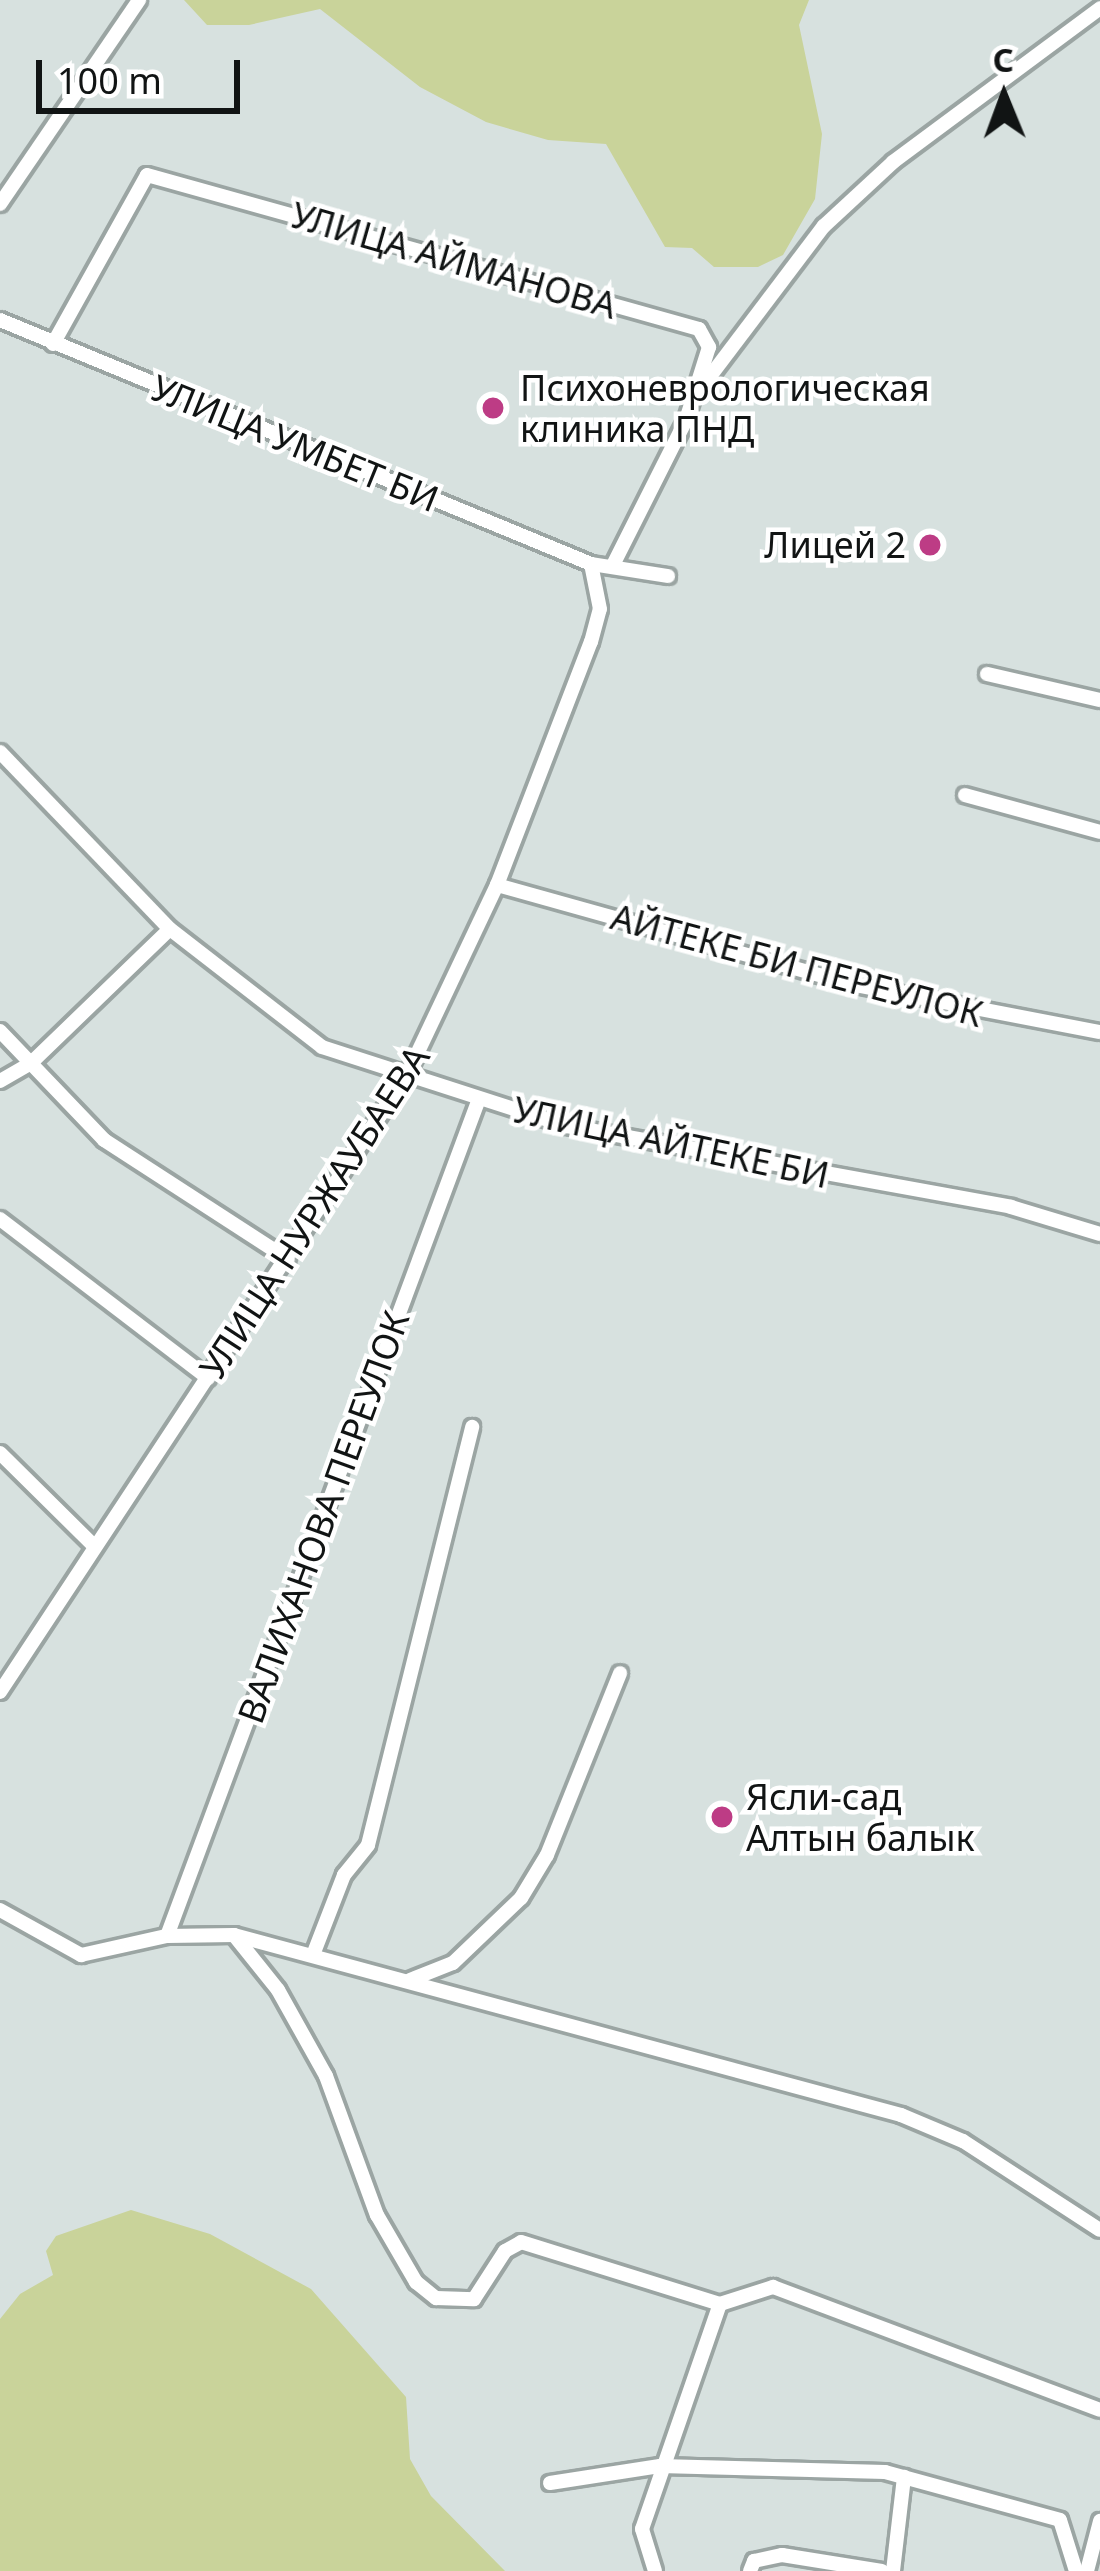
<!DOCTYPE html>
<meta charset="utf-8">
<style>
body{margin:0}
#map{position:relative;width:1100px;height:2571px;overflow:hidden;background:#d7e1df;font-family:"Noto Sans",sans-serif}
div>[style]{position:absolute}
[style*='--x']{left:calc(var(--x)*1px);top:calc(var(--y)*1px);width:calc(var(--w)*1px);rotate:calc(var(--a)*1deg)}
.green>*{inset:0;background:#c9d39a}
.roads{filter:drop-shadow(3px 0 #9ba5a3) drop-shadow(-3px 0 #9ba5a3) drop-shadow(0 3px #9ba5a3) drop-shadow(0 -3px #9ba5a3)}
.minor>*{height:14px;margin:-7px;padding:0 7px;transform-origin:7px;border-radius:7px;background:#fff}
.dots>*{width:33px;height:33px;translate:-50% -50%;box-sizing:border-box;border:6px solid #fff;border-radius:50%}
span{translate:-50% -50%;white-space:nowrap;text-align:center;line-height:1.15;-webkit-text-stroke:9px #fff;paint-order:stroke}
.street-label{font-size:36px;color:#111414}
.poi-label{font-size:36px;color:#111414}
.left{translate:0 -50%;text-align:left}
.right{translate:-100% -50%;text-align:right}
.north{position:absolute;left:944px;top:36px;width:120px;height:120px;-webkit-text-stroke:9px #fff;paint-order:stroke;rotate:359deg;font-size:33px;font-weight:700;line-height:48px;text-align:center;color:#111414}
.north::after{content:'';display:block;margin:auto;width:42px;height:54px;background:#111414;clip-path:polygon(50% 0,100% 100%,50% 72%,0 100%)}
.scale{position:absolute;left:36px;top:60px;width:204px;height:54px;box-sizing:border-box;border:6px solid #111414;border-top:0;padding-left:15px;font-size:36px;line-height:42px;white-space:nowrap;color:#111414;-webkit-text-stroke:9px #fff;paint-order:stroke}
</style>
<div id="map">
<div class="green">
<i style="clip-path:polygon(184px 0,809px 0,799px 25px,822px 134px,815px 199px,783px 255px,758px 267px,714px 267px,692px 248px,665px 247px,606px 144px,548px 140px,486px 122px,420px 87px,320px 9px,249px 25px,207px 25px)"></i>
<i style="clip-path:polygon(131px 2210px,210px 2234px,311px 2289px,406px 2397px,410px 2459px,431px 2496px,505px 2571px,0 2571px,0 2319px,20px 2294px,53px 2275px,46px 2251px,56px 2236px)"></i>
</div>
<div class="roads">
<div class="minor">
<i style="--x:0;--y:204;--w:247;--a:-55.7"></i>
<i style="--x:0;--y:320;--w:639;--a:22.43"></i>
<i style="--x:591;--y:564;--w:78;--a:8.9"></i>
<i style="--x:53;--y:344;--w:193;--a:-60.9"></i>
<i style="--x:147;--y:175;--w:573;--a:15.59"></i>
<i style="--x:699;--y:329;--w:21;--a:61"></i>
<i style="--x:709;--y:347;--w:77;--a:107.5"></i>
<i style="--x:686;--y:420;--w:160;--a:116.7"></i>
<i style="--x:696;--y:395;--w:212;--a:-52.9"></i>
<i style="--x:824;--y:226;--w:94;--a:-42.8"></i>
<i style="--x:893;--y:162;--w:258;--a:-36.6"></i>
<i style="--x:987;--y:674;--w:116;--a:13"></i>
<i style="--x:0;--y:752;--w:245;--a:46.2"></i>
<i style="--x:170;--y:929;--w:192;--a:37.8"></i>
<i style="--x:322;--y:1047;--w:257;--a:17.9"></i>
<i style="--x:567;--y:1126;--w:451;--a:10.3"></i>
<i style="--x:1011;--y:1207;--w:93;--a:16.9"></i>
<i style="--x:965;--y:795;--w:140;--a:15.3"></i>
<i style="--x:497;--y:885;--w:372;--a:15.6"></i>
<i style="--x:855;--y:985;--w:249;--a:10.9"></i>
<i style="--x:0;--y:1031;--w:151;--a:46.3"></i>
<i style="--x:104;--y:1140;--w:219;--a:32.9"></i>
<i style="--x:0;--y:1081;--w:34;--a:-30"></i>
<i style="--x:30;--y:1064;--w:194;--a:-44"></i>
<i style="--x:0;--y:1219;--w:262;--a:37.4"></i>
<i style="--x:0;--y:1453;--w:132;--a:44.7"></i>
<i style="--x:0;--y:1692;--w:744;--a:-56.63"></i>
<i style="--x:409;--y:1071;--w:206;--a:-64.7"></i>
<i style="--x:497;--y:885;--w:261;--a:-68.9"></i>
<i style="--x:591;--y:642;--w:34;--a:-75"></i>
<i style="--x:600;--y:609;--w:46;--a:-101.3"></i>
<i style="--x:0;--y:1910;--w:93;--a:29.1"></i>
<i style="--x:81;--y:1955;--w:88;--a:-12.5"></i>
<i style="--x:167;--y:1936;--w:67;--a:-0.9"></i>
<i style="--x:234;--y:1935;--w:691;--a:15.1"></i>
<i style="--x:901;--y:2115;--w:67;--a:22.8"></i>
<i style="--x:963;--y:2141;--w:163;--a:33"></i>
<i style="--x:234;--y:1935;--w:70;--a:51.3"></i>
<i style="--x:278;--y:1990;--w:98;--a:60.8"></i>
<i style="--x:326;--y:2076;--w:148;--a:69.9"></i>
<i style="--x:377;--y:2215;--w:78;--a:59.8"></i>
<i style="--x:416;--y:2282;--w:26;--a:39"></i>
<i style="--x:436;--y:2298;--w:38;--a:2"></i>
<i style="--x:474;--y:2299;--w:57;--a:-57.1"></i>
<i style="--x:505;--y:2251;--w:18;--a:-29"></i>
<i style="--x:521;--y:2242;--w:208;--a:17.3"></i>
<i style="--x:720;--y:2304;--w:56;--a:-17.8"></i>
<i style="--x:773;--y:2287;--w:349;--a:20.6"></i>
<i style="--x:167;--y:1936;--w:893;--a:-69.56"></i>
<i style="--x:313;--y:1955;--w:86;--a:-68.8"></i>
<i style="--x:344;--y:1875;--w:38;--a:-51"></i>
<i style="--x:368;--y:1845;--w:431;--a:-76"></i>
<i style="--x:410;--y:1980;--w:46;--a:-21.6"></i>
<i style="--x:453;--y:1963;--w:94;--a:-43.7"></i>
<i style="--x:521;--y:1898;--w:50;--a:-58.8"></i>
<i style="--x:547;--y:1855;--w:196;--a:-68.1"></i>
<i style="--x:550;--y:2483;--w:111;--a:-8.8"></i>
<i style="--x:660;--y:2466;--w:225;--a:1.5"></i>
<i style="--x:885;--y:2472;--w:181;--a:15.3"></i>
<i style="--x:1060;--y:2520;--w:53;--a:72.6"></i>
<i style="--x:655;--y:2571;--w:44;--a:-107.2"></i>
<i style="--x:642;--y:2529;--w:238;--a:-70.9"></i>
<i style="--x:750;--y:2571;--w:11;--a:-68"></i>
<i style="--x:754;--y:2561;--w:29;--a:-12"></i>
<i style="--x:782;--y:2555;--w:101;--a:9.1"></i>
<i style="--x:893;--y:2571;--w:95;--a:-83.3"></i>
<i style="--x:1087;--y:2571;--w:52;--a:-75.4"></i>
</div>
</div>
<div class="dots">
<i style="left:493px;top:408px;background:#bd3c85"></i>
<i style="left:930px;top:545px;background:#bd3c85"></i>
<i style="left:722px;top:1817px;background:#bd3c85"></i>
</div>
<div class="street-label">
<span style="left:454px;top:260px;rotate:16deg">УЛИЦА АЙМАНОВА</span>
<span style="left:295px;top:443px;rotate:22deg">УЛИЦА УМБЕТ БИ</span>
<span style="left:797px;top:965px;rotate:15deg">АЙТЕКЕ БИ ПЕРЕУЛОК</span>
<span style="left:671px;top:1142px;rotate:12deg">УЛИЦА АЙТЕКЕ БИ</span>
<span style="left:314px;top:1212px;rotate:-57deg">УЛИЦА НУРЖАУБАЕВА</span>
<span style="left:323px;top:1517px;rotate:-70deg">ВАЛИХАНОВА ПЕРЕУЛОК</span>
</div>
<div class="poi-label">
<span class="left" style="left:520px;top:408px">Психоневрологическая<br>клиника ПНД</span>
<span class="right" style="left:906px;top:545px">Лицей 2</span>
<span class="left" style="left:746px;top:1817px">Ясли-сад<br>Алтын балык</span>
</div>
<div class="north">С</div>
<div class="scale">100 m</div>
</div>
